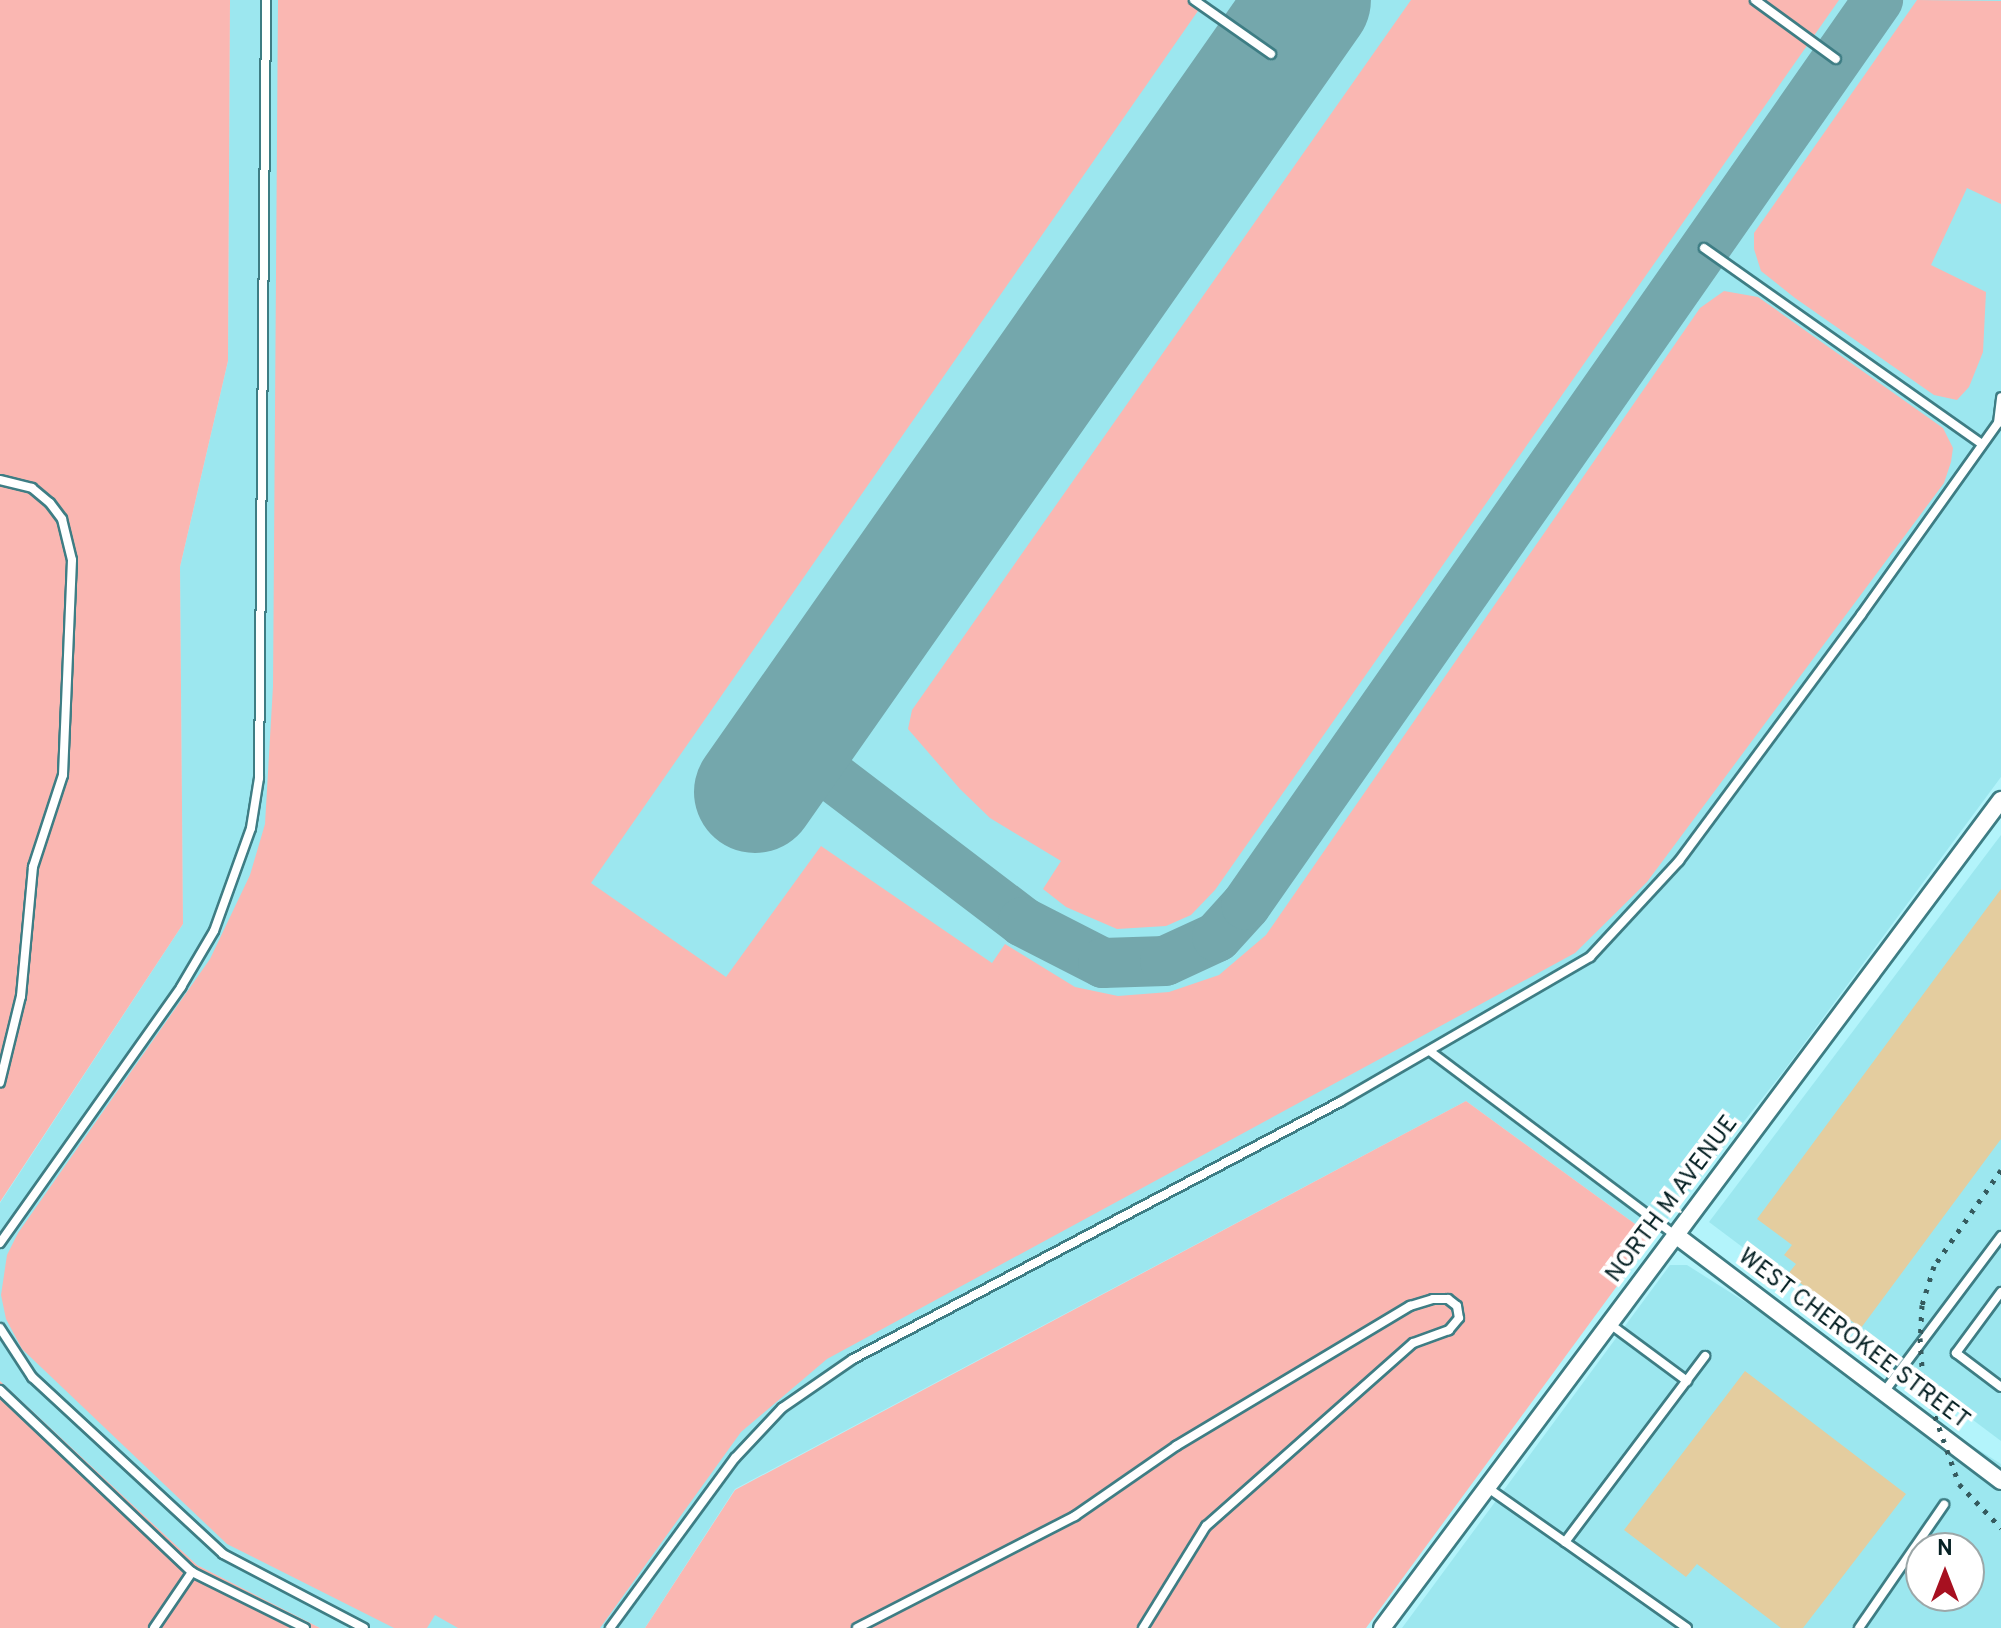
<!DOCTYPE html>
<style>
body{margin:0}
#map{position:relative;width:2001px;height:1628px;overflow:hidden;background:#b3f4fb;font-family:Overpass,sans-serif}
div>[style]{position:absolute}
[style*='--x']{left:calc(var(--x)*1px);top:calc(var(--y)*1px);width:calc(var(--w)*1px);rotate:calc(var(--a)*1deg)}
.built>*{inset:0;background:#9ce7ef}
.green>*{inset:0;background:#fab7b2}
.taxiway>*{height:50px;margin:-25px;padding:0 25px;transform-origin:25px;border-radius:25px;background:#74a7ac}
.runway>*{height:122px;margin:-61px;padding:0 61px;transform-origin:61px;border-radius:61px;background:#74a7ac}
.building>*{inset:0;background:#e4cd9f}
.roads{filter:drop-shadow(2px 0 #3e7d84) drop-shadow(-2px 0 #3e7d84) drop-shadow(0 2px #3e7d84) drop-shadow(0 -2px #3e7d84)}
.lane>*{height:8px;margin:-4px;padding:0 4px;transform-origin:4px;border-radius:4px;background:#fff}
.street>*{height:16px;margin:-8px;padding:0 8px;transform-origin:8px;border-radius:8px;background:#fff}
.rail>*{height:5px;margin-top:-2.5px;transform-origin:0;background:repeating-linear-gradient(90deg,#355a5e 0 4px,transparent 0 12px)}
span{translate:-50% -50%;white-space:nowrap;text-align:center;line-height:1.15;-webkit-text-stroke:8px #fff;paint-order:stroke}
.street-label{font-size:24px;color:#072225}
.north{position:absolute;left:1905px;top:1532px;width:80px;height:80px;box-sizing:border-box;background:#fff;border:2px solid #9ca7a8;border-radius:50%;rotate:0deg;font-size:22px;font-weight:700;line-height:32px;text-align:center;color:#072225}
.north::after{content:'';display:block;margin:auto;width:28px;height:36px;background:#a71020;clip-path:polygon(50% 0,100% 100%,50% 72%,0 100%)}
</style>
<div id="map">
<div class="built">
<i style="clip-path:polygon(230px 0,2001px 0,2001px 777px,1783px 1072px,1653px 1237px,1466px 1101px,735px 1489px,645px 1628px,320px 1628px,197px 1565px,0 1381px,0 1203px,183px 924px,180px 567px,228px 361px)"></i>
<i style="clip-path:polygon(2001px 835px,2001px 1441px,1709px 1222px)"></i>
<i style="clip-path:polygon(evenodd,1670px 1265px,1687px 1265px,2001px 1464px,2001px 1628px,1402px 1628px,1670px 1265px,1921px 1548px,1969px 1548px,1969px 1596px,1921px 1596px,1921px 1548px)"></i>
</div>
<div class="green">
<i style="clip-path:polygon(0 0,230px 0,228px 361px,180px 567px,183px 924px,0 1202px)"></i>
<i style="clip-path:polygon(278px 0,1188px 0,1200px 8px,591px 883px,726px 977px,821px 846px,992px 963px,1005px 944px,1075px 987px,1118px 996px,1169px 992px,1219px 975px,1266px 935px,1700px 308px,1724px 291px,1758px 297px,1943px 428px,1953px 448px,1951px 462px,1944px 483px,1647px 882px,1575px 953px,827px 1359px,741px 1432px,600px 1628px,458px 1628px,435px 1615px,427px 1628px,394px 1628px,227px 1544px,22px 1349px,6px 1319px,1px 1295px,7px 1255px,18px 1233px,210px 959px,250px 875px,265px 824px,273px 686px)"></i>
<i style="clip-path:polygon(1411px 0,1839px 0,1215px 890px,1191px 915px,1166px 926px,1117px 929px,1066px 907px,1043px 889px,1061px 861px,990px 818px,960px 789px,908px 729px,912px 710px)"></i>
<i style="clip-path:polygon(1917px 0,2001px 1px,2001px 204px,1967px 188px,1931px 265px,1986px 292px,1983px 352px,1969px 387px,1957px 400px,1934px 395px,1795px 298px,1761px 271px,1754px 249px,1754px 233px)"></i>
<i style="clip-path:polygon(1466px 1101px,1653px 1237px,1366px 1628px,645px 1628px,735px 1490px)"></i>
<i style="clip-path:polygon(0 1381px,197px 1565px,320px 1628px,0 1628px)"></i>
</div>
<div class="taxiway">
<i style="--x:813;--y:708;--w:30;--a:96"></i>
<i style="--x:810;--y:738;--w:32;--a:70"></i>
<i style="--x:821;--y:768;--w:254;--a:37.3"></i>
<i style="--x:1023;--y:922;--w:90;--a:27.1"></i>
<i style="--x:1103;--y:963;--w:62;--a:-1.8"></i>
<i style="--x:1165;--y:961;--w:57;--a:-24.8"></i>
<i style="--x:1217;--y:937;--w:43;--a:-47.8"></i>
<i style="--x:1246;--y:905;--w:1104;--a:-55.07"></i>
</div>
<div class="runway">
<i style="--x:755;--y:792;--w:967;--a:-54.98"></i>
</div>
<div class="building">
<i style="clip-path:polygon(2001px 889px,2001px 1139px,1861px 1328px,1788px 1274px,1796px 1264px,1784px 1255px,1792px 1245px,1757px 1219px)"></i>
<i style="clip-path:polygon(1745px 1371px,1906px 1494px,1803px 1628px,1781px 1628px,1697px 1564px,1686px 1577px,1624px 1530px)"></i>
</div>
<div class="roads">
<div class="lane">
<i style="--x:1194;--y:0;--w:94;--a:35"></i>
<i style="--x:1755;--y:0;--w:100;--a:36.1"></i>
<i style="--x:1704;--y:248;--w:340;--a:35.2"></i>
<i style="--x:0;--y:480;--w:33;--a:14"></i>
<i style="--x:32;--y:488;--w:23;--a:40"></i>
<i style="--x:50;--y:503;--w:20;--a:53"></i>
<i style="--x:62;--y:519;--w:42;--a:76.3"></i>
<i style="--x:72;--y:560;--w:215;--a:92.4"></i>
<i style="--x:63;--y:775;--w:97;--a:108.1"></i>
<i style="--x:33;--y:867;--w:130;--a:95.3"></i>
<i style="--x:21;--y:996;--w:89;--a:103.7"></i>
<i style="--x:1431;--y:1052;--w:306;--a:36.9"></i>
<i style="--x:0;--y:1243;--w:314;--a:-54.7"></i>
<i style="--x:181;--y:987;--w:65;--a:-59.5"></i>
<i style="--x:214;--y:931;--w:109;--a:-70.2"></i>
<i style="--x:251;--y:828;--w:51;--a:-80.9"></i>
<i style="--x:259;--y:778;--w:778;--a:-89.48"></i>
<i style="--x:2001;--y:1292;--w:76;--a:126.4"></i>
<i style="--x:1956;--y:1353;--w:56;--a:37.1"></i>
<i style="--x:1610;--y:1324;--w:96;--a:36.5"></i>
<i style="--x:0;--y:1328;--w:59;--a:56.9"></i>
<i style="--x:32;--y:1377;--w:260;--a:42.8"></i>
<i style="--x:223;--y:1554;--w:159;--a:27.7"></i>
<i style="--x:0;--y:1390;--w:265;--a:43.5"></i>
<i style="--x:192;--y:1572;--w:126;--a:26.4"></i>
<i style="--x:1884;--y:1392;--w:195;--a:-53.1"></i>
<i style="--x:1488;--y:1488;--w:94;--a:35"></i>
<i style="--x:1565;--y:1542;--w:233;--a:-53"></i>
<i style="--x:1565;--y:1542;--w:149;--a:35.2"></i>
<i style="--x:154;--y:1628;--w:68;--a:-55.8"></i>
<i style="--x:610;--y:1628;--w:211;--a:-53.7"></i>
<i style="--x:735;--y:1458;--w:69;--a:-46.8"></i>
<i style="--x:782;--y:1408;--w:86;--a:-34.6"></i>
<i style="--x:853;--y:1359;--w:551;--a:-27.82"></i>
<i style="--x:1340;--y:1102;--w:289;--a:-30.1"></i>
<i style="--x:1590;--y:957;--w:131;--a:-47.2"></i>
<i style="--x:1679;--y:861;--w:306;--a:-53.5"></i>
<i style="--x:1861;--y:615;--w:236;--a:-54.5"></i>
<i style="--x:1998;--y:423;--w:26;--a:-83"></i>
<i style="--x:857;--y:1628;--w:245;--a:-27.2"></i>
<i style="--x:1075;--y:1516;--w:123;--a:-34.7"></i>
<i style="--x:1176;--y:1446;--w:273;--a:-30.9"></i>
<i style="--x:1410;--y:1306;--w:24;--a:-17"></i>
<i style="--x:1433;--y:1299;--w:15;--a:0"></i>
<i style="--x:1448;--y:1299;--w:11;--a:38"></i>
<i style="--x:1457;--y:1306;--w:12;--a:81"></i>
<i style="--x:1459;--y:1318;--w:16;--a:130"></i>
<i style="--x:1449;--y:1330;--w:38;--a:160"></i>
<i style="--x:1413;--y:1343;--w:276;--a:138.5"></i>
<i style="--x:1206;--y:1526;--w:120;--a:121.7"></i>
<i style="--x:1859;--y:1628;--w:150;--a:-55.4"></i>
</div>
<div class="street">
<i style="--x:1677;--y:1236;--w:406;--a:37.1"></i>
<i style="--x:1382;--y:1628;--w:1034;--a:-53.22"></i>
</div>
</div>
<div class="rail">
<i style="--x:2001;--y:1170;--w:117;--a:124.9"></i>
<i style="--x:1934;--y:1266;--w:41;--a:107.1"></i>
<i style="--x:1922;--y:1305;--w:33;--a:93"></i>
<i style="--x:1920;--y:1338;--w:44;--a:86.1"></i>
<i style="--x:1923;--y:1382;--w:108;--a:70.6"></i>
<i style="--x:1959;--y:1484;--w:61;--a:46.3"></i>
</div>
<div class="street-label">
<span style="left:1673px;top:1200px;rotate:-53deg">NORTH M AVENUE</span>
<span style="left:1853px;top:1340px;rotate:37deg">WEST CHEROKEE STREET</span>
</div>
<div class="north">N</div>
</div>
